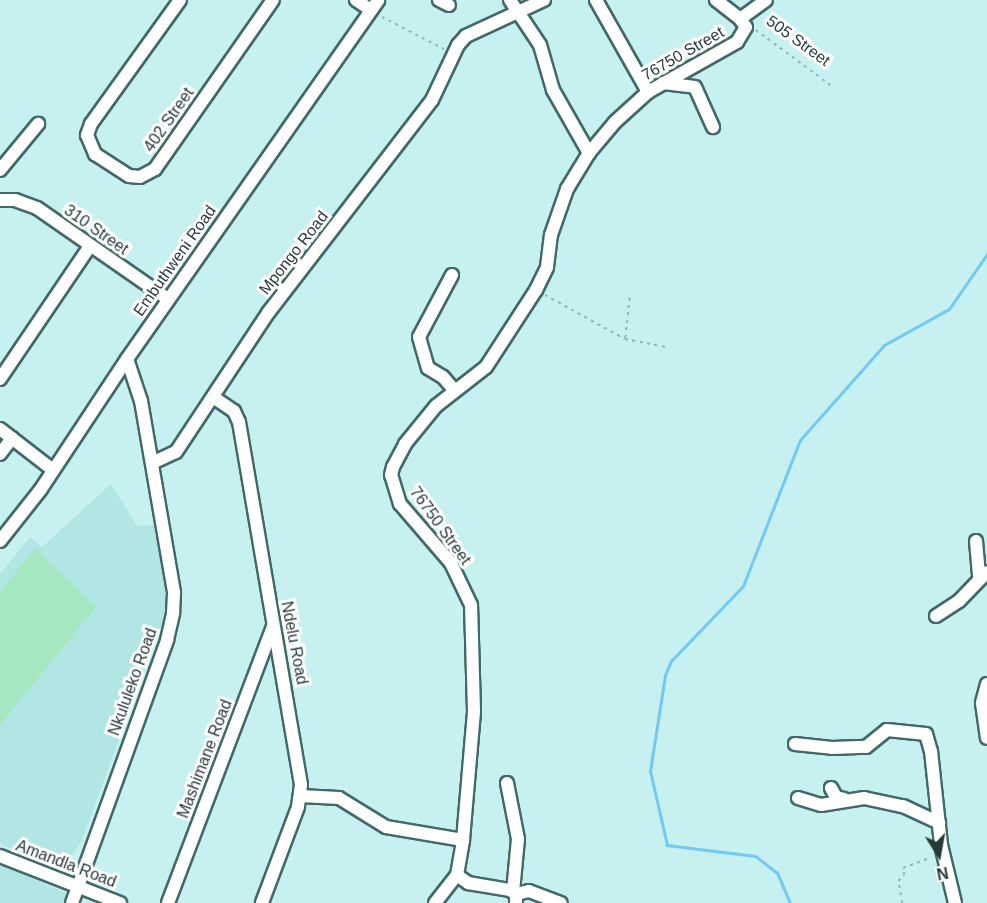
<!DOCTYPE html>
<style>
body{margin:0}
#map{position:relative;width:987px;height:903px;overflow:hidden;background:#c7f1f1;font-family:Helvetica,sans-serif}
div>[style]{position:absolute}
[style*='--x']{left:calc(var(--x)*1px);top:calc(var(--y)*1px);width:calc(var(--w)*1px);rotate:calc(var(--a)*1deg)}
.built>*{inset:0;background:#b2e6e5}
.green>*{inset:0;background:#a6e7c2}
.stream>*{height:3px;margin:-1.5px;padding:0 1.5px;transform-origin:1.5px;border-radius:1.5px;background:#73c9f2}
.path>*{height:1.5px;margin-top:-0.75px;transform-origin:0;background:repeating-linear-gradient(90deg,#92b4b4 0 3px,transparent 0 7.5px)}
.roads{filter:drop-shadow(2px 0 #426968) drop-shadow(-2px 0 #426968) drop-shadow(0 2px #426968) drop-shadow(0 -2px #426968)}
.minor>*{height:12px;margin:-6px;padding:0 6px;transform-origin:6px;border-radius:6px;background:#fff}
span{translate:-50% -50%;white-space:nowrap;text-align:center;line-height:1.15;-webkit-text-stroke:6px #fff;paint-order:stroke}
.street-label{font-size:16px;color:#283939}
.north{position:absolute;left:909px;top:825px;width:60px;height:60px;-webkit-text-stroke:4px #fff;paint-order:stroke;rotate:169deg;font-size:16px;font-weight:700;line-height:24px;text-align:center;color:#283939}
.north::after{content:'';display:block;margin:auto;width:21px;height:27px;background:#283939;clip-path:polygon(50% 0,100% 100%,50% 72%,0 100%)}
</style>
<div id="map">
<div class="built">
<i style="clip-path:polygon(111px 484px,137px 526px,154px 525px,167px 595px,163px 621px,82px 840px,64px 870px,0 844px,0 574px,30px 537px,42px 547px)"></i>
<i style="clip-path:polygon(0 864px,66px 893px,64px 903px,0 903px)"></i>
</div>
<div class="green">
<i style="clip-path:polygon(35px 548px,96px 607px,0 725px,0 592px)"></i>
</div>
<div class="stream">
<i style="--x:790;--y:903;--w:33;--a:-113"></i>
<i style="--x:777;--y:873;--w:28;--a:-142"></i>
<i style="--x:755;--y:856;--w:89;--a:-172.9"></i>
<i style="--x:667;--y:845;--w:76;--a:-102.9"></i>
<i style="--x:650;--y:771;--w:97;--a:-81.1"></i>
<i style="--x:665;--y:675;--w:15;--a:-67"></i>
<i style="--x:671;--y:661;--w:104;--a:-46.2"></i>
<i style="--x:743;--y:586;--w:157;--a:-68.7"></i>
<i style="--x:800;--y:440;--w:127;--a:-48.5"></i>
<i style="--x:884;--y:345;--w:74;--a:-29"></i>
<i style="--x:949;--y:309;--w:67;--a:-55.4"></i>
</div>
<div class="path">
<i style="--x:382;--y:17;--w:70;--a:27.3"></i>
<i style="--x:756;--y:30;--w:96;--a:36.5"></i>
<i style="--x:545;--y:295;--w:91;--a:28.8"></i>
<i style="--x:625;--y:339;--w:42;--a:11"></i>
<i style="--x:625;--y:338;--w:45;--a:-83.7"></i>
<i style="--x:902;--y:903;--w:22;--a:-100"></i>
<i style="--x:898;--y:881;--w:8;--a:-45"></i>
<i style="--x:904;--y:875;--w:7;--a:-98"></i>
<i style="--x:903;--y:868;--w:30;--a:-21"></i>
</div>
<div class="roads">
<div class="minor">
<i style="--x:180;--y:0;--w:153;--a:125.7"></i>
<i style="--x:91;--y:124;--w:12;--a:110"></i>
<i style="--x:87;--y:135;--w:21;--a:67"></i>
<i style="--x:95;--y:154;--w:40;--a:32.9"></i>
<i style="--x:129;--y:176;--w:11;--a:5"></i>
<i style="--x:140;--y:177;--w:17;--a:-28"></i>
<i style="--x:155;--y:169;--w:206;--a:-55.1"></i>
<i style="--x:356;--y:0;--w:18;--a:34"></i>
<i style="--x:439;--y:0;--w:11;--a:27"></i>
<i style="--x:510;--y:0;--w:54;--a:56.3"></i>
<i style="--x:540;--y:45;--w:47;--a:73.9"></i>
<i style="--x:553;--y:90;--w:73;--a:60.3"></i>
<i style="--x:596;--y:0;--w:106;--a:60.5"></i>
<i style="--x:716;--y:0;--w:31;--a:38"></i>
<i style="--x:663;--y:83;--w:32;--a:7"></i>
<i style="--x:695;--y:87;--w:44;--a:65.8"></i>
<i style="--x:0;--y:170;--w:60;--a:-50.4"></i>
<i style="--x:0;--y:200;--w:15;--a:0"></i>
<i style="--x:15;--y:200;--w:23;--a:20"></i>
<i style="--x:37;--y:208;--w:160;--a:34.8"></i>
<i style="--x:452;--y:275;--w:70;--a:118"></i>
<i style="--x:419;--y:337;--w:32;--a:74"></i>
<i style="--x:428;--y:368;--w:17;--a:31"></i>
<i style="--x:443;--y:377;--w:18;--a:49"></i>
<i style="--x:0;--y:379;--w:161;--a:-55.9"></i>
<i style="--x:213;--y:397;--w:25;--a:34"></i>
<i style="--x:234;--y:411;--w:12;--a:66"></i>
<i style="--x:239;--y:422;--w:368;--a:80.3"></i>
<i style="--x:301;--y:785;--w:22;--a:98"></i>
<i style="--x:298;--y:807;--w:103;--a:110.6"></i>
<i style="--x:0;--y:429;--w:67;--a:37.7"></i>
<i style="--x:0;--y:454;--w:20;--a:-53"></i>
<i style="--x:152;--y:463;--w:26;--a:-25"></i>
<i style="--x:176;--y:452;--w:167;--a:-56.5"></i>
<i style="--x:268;--y:313;--w:269;--a:-52.4"></i>
<i style="--x:432;--y:100;--w:61;--a:-64.7"></i>
<i style="--x:458;--y:45;--w:12;--a:-48"></i>
<i style="--x:466;--y:36;--w:86;--a:-24.8"></i>
<i style="--x:0;--y:541;--w:66;--a:-51.7"></i>
<i style="--x:41;--y:489;--w:156;--a:-56.5"></i>
<i style="--x:127;--y:359;--w:438;--a:-55"></i>
<i style="--x:976;--y:541;--w:38;--a:85"></i>
<i style="--x:936;--y:616;--w:27;--a:-33"></i>
<i style="--x:959;--y:601;--w:40;--a:-46"></i>
<i style="--x:987;--y:684;--w:20;--a:105"></i>
<i style="--x:982;--y:703;--w:35;--a:82"></i>
<i style="--x:795;--y:744;--w:37;--a:6"></i>
<i style="--x:832;--y:748;--w:34;--a:-2"></i>
<i style="--x:866;--y:747;--w:27;--a:-39"></i>
<i style="--x:887;--y:730;--w:39;--a:6"></i>
<i style="--x:926;--y:734;--w:18;--a:74"></i>
<i style="--x:931;--y:751;--w:95;--a:83.9"></i>
<i style="--x:941;--y:845;--w:60;--a:76.4"></i>
<i style="--x:507;--y:783;--w:57;--a:78.9"></i>
<i style="--x:518;--y:839;--w:53;--a:95.4"></i>
<i style="--x:831;--y:788;--w:10;--a:61"></i>
<i style="--x:836;--y:797;--w:8;--a:14"></i>
<i style="--x:300;--y:796;--w:39;--a:3"></i>
<i style="--x:339;--y:798;--w:55;--a:31.7"></i>
<i style="--x:386;--y:827;--w:78;--a:9.6"></i>
<i style="--x:463;--y:840;--w:129;--a:-85.1"></i>
<i style="--x:474;--y:711;--w:106;--a:-91.6"></i>
<i style="--x:471;--y:605;--w:47;--a:-115.5"></i>
<i style="--x:451;--y:563;--w:78;--a:-130.8"></i>
<i style="--x:400;--y:504;--w:30;--a:-107"></i>
<i style="--x:391;--y:475;--w:8;--a:-76"></i>
<i style="--x:393;--y:467;--w:26;--a:-62"></i>
<i style="--x:405;--y:444;--w:49;--a:-50.8"></i>
<i style="--x:436;--y:406;--w:63;--a:-38"></i>
<i style="--x:486;--y:367;--w:92;--a:-57"></i>
<i style="--x:536;--y:290;--w:25;--a:-64"></i>
<i style="--x:547;--y:267;--w:32;--a:-83"></i>
<i style="--x:551;--y:235;--w:49;--a:-70.8"></i>
<i style="--x:567;--y:189;--w:42;--a:-58.6"></i>
<i style="--x:589;--y:153;--w:40;--a:-50"></i>
<i style="--x:615;--y:122;--w:45;--a:-42.3"></i>
<i style="--x:648;--y:92;--w:102;--a:-29.3"></i>
<i style="--x:737;--y:42;--w:17;--a:-59"></i>
<i style="--x:746;--y:27;--w:10;--a:-127"></i>
<i style="--x:740;--y:19;--w:32;--a:-36"></i>
<i style="--x:798;--y:798;--w:24;--a:17"></i>
<i style="--x:821;--y:805;--w:44;--a:-9.2"></i>
<i style="--x:864;--y:798;--w:40;--a:12"></i>
<i style="--x:903;--y:806;--w:40;--a:25"></i>
<i style="--x:0;--y:856;--w:129;--a:21.4"></i>
<i style="--x:457;--y:875;--w:14;--a:36"></i>
<i style="--x:468;--y:883;--w:43;--a:9.5"></i>
<i style="--x:510;--y:890;--w:7;--a:34"></i>
<i style="--x:516;--y:894;--w:9;--a:90"></i>
<i style="--x:516;--y:894;--w:13;--a:-13"></i>
<i style="--x:529;--y:891;--w:34;--a:21"></i>
<i style="--x:72;--y:903;--w:280;--a:-70.1"></i>
<i style="--x:167;--y:640;--w:28;--a:-77"></i>
<i style="--x:173;--y:613;--w:21;--a:-87"></i>
<i style="--x:174;--y:592;--w:194;--a:-99.8"></i>
<i style="--x:141;--y:401;--w:44;--a:-108.4"></i>
<i style="--x:168;--y:903;--w:295;--a:-69.2"></i>
<i style="--x:435;--y:903;--w:36;--a:-52"></i>
<i style="--x:457;--y:875;--w:36;--a:-80"></i>
</div>
</div>
<div class="street-label">
<span style="left:798px;top:41px;rotate:36deg">505 Street</span>
<span style="left:683px;top:54px;rotate:-30deg">76750 Street</span>
<span style="left:169px;top:120px;rotate:-55deg">402 Street</span>
<span style="left:96px;top:230px;rotate:35deg">310 Street</span>
<span style="left:294px;top:253px;rotate:-52deg">Mpongo Road</span>
<span style="left:175px;top:261px;rotate:-55deg">Embuthweni Road</span>
<span style="left:440px;top:526px;rotate:54deg">76750 Street</span>
<span style="left:294px;top:643px;rotate:79deg">Ndelu Road</span>
<span style="left:133px;top:682px;rotate:-70deg">Nkululeko Road</span>
<span style="left:205px;top:759px;rotate:-69deg">Mashimane Road</span>
<span style="left:66px;top:864px;rotate:21deg">Amandla Road</span>
</div>
<div class="north">N</div>
</div>
